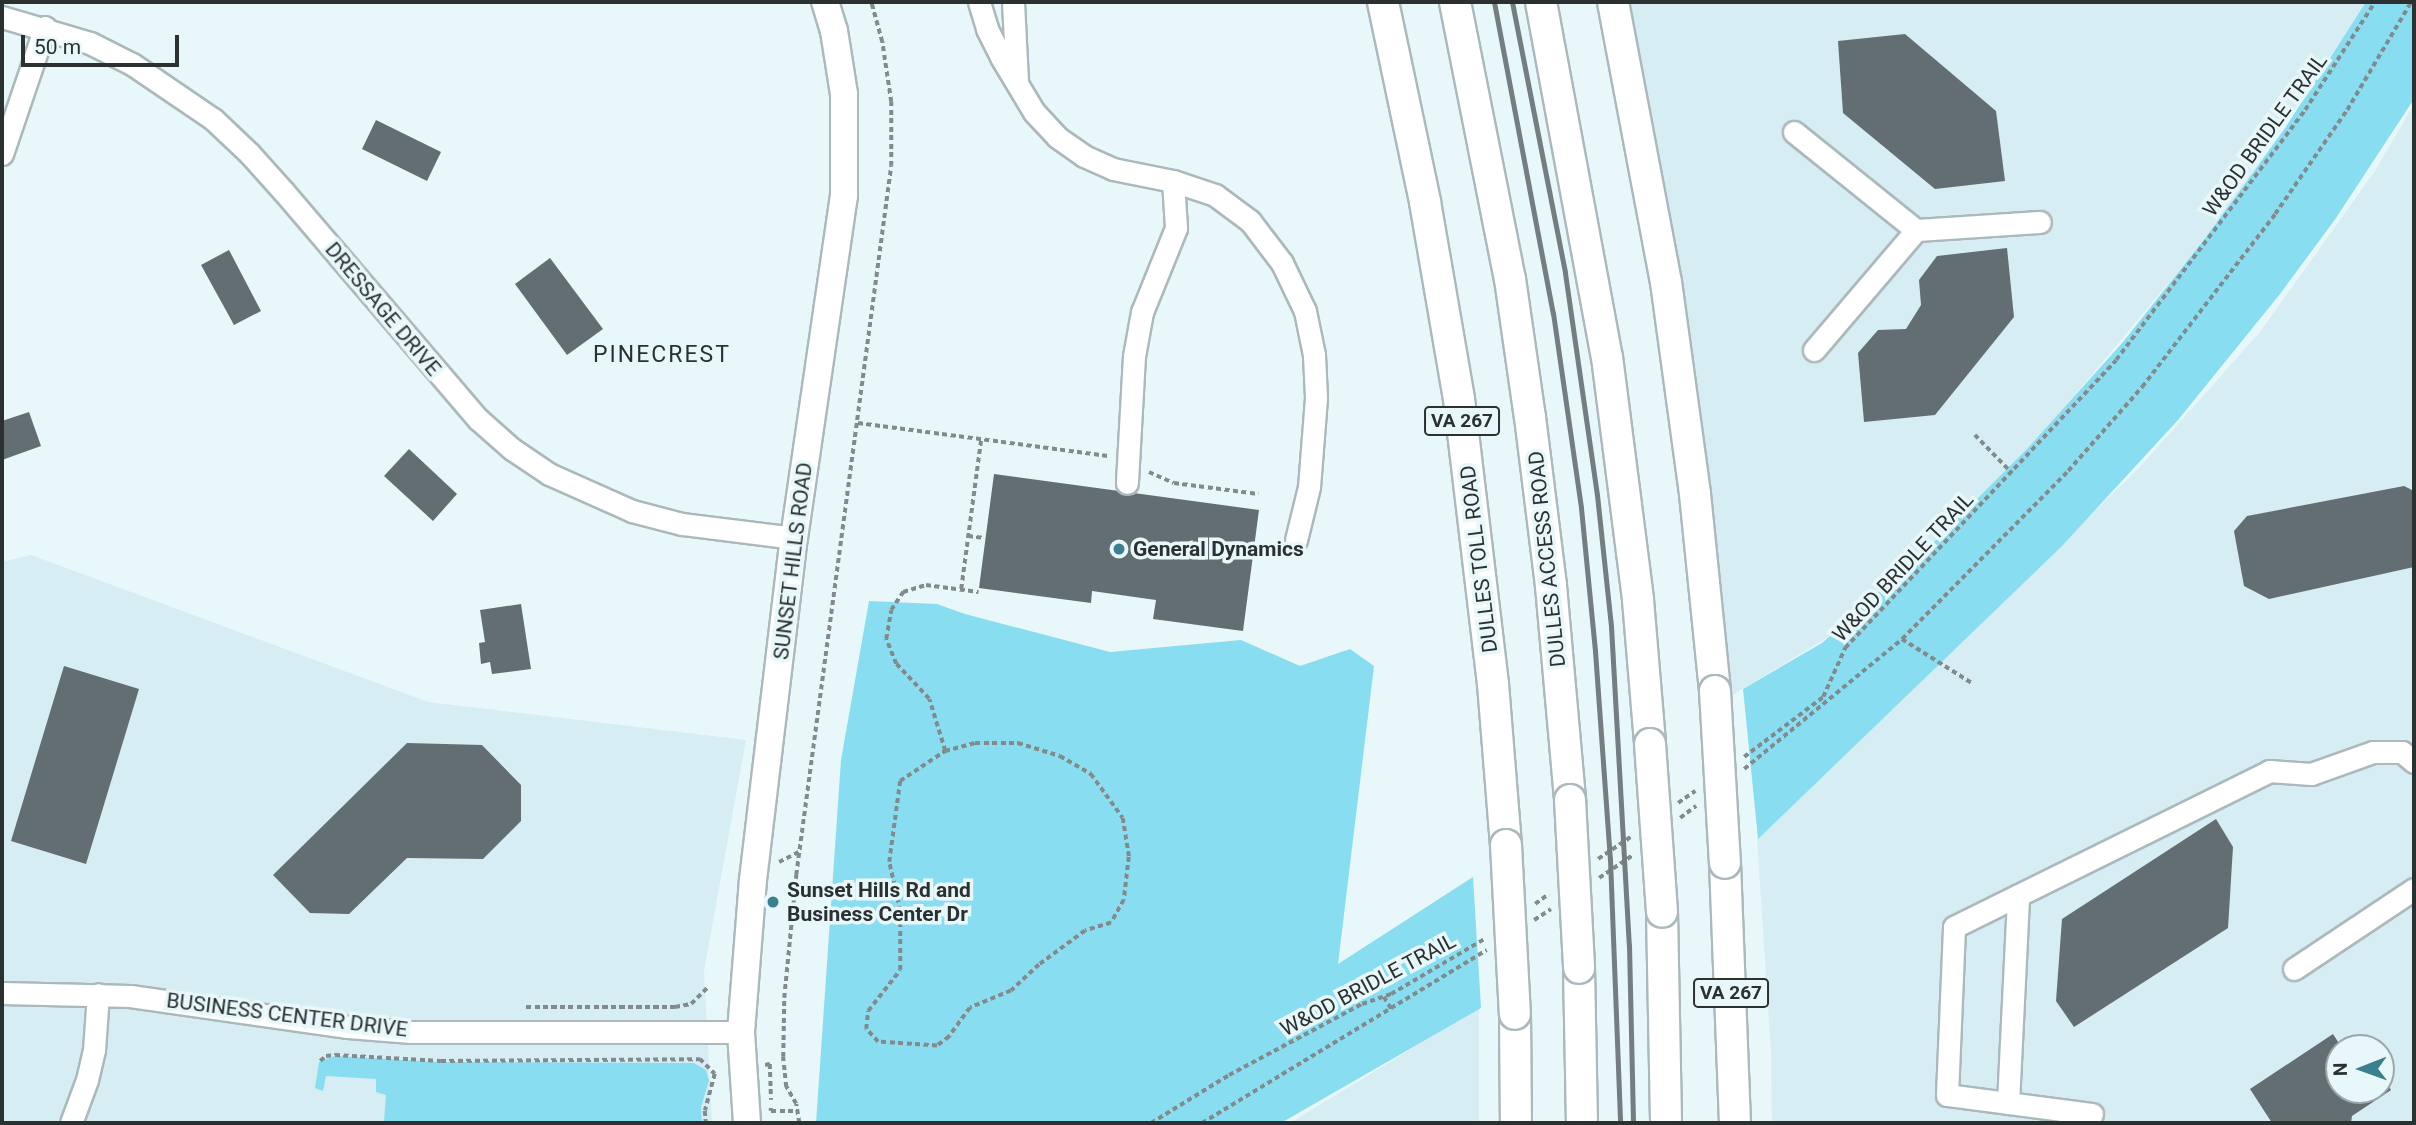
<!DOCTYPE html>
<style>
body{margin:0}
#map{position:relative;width:2416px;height:1125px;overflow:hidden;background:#e8f7fa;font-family:Roboto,sans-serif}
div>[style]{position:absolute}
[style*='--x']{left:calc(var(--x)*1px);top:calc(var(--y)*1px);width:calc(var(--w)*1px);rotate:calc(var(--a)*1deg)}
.built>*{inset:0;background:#d6edf3}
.green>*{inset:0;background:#88def0}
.building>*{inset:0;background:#626e71}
.path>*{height:3.5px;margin-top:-1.75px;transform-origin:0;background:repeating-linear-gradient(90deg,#818b8d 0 5px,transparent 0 8.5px)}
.roads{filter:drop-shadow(2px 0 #abb9bc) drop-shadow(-2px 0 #abb9bc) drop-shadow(0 2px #abb9bc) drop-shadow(0 -2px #abb9bc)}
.minor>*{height:21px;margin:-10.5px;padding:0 10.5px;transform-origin:10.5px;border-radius:10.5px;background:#fff}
.major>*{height:26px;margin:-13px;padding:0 13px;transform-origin:13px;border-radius:13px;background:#fff}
.highway>*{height:30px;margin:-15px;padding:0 15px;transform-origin:15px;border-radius:15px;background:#fff}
.rail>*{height:5px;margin:-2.5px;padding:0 2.5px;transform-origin:2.5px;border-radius:2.5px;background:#747d7f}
.bridges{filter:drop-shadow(2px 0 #abb9bc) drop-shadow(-2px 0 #abb9bc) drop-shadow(0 2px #abb9bc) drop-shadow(0 -2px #abb9bc)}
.highway-bridge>*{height:30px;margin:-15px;padding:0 15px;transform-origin:15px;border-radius:15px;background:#fff}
.dots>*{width:19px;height:19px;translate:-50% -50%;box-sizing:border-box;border:4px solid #e8f7fa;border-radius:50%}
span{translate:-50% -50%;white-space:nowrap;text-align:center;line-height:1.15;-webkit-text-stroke:7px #e8f7fa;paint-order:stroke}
.shield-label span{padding:2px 5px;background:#e8f7fa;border:2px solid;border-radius:5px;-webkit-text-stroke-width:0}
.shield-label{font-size:19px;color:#2b3031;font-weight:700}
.street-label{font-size:21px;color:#2b3031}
.poi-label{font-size:21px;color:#2b3031;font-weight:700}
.left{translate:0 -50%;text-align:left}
.neighbourhood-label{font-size:23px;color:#2b3031;letter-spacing:2px}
.frame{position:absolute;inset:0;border:4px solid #2b3031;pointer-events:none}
.north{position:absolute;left:2325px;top:1034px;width:70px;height:70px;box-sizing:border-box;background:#e8f7fa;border:2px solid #9ca7aa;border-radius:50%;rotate:269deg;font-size:19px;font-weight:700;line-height:28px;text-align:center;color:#2b3031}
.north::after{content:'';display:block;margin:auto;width:24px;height:32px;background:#3b808e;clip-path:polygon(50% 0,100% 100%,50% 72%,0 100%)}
.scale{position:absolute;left:21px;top:35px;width:158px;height:32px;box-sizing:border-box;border:4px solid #2b3031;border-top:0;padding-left:9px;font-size:21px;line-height:24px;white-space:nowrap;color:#2b3031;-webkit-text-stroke:5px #e8f7fa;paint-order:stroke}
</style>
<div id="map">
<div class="built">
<i style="clip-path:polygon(1611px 2px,2367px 2px,2212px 231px,2038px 439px,1929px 547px,1825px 639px,1714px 706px)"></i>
<i style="clip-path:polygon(evenodd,2414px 104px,2414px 1123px,1772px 1123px,1771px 1051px,1757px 839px,2138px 469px,2260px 332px,2375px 171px,2414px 104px,2339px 1048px,2381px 1048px,2381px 1090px,2339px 1090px,2339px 1048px)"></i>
<i style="clip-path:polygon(31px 555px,428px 702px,746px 740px,704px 971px,712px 1123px,2px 1123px,2px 562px)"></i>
<i style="clip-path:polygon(1479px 1007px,1479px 1123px,1290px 1123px,1390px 1062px)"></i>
</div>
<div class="green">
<i style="clip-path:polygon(2366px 2px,2414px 2px,2414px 99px,2336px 218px,2280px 294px,2178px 420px,2062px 546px,1758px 839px,1743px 689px,1822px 643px,1932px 544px,2027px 449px,2123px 342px,2207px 236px,2285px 128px)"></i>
<i style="clip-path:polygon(869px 601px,937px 604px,965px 614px,1110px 652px,1241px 640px,1300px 666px,1350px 649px,1374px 666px,1338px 964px,1473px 877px,1481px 1008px,1281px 1123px,816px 1123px,841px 760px)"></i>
<i style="clip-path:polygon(335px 1056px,438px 1062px,694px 1063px,706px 1070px,709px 1081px,701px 1107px,702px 1123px,371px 1123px,384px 1121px,386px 1095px,376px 1092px,376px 1079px,326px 1076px,323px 1091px,315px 1088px,319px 1062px)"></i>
</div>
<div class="building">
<i style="clip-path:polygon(1905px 34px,1996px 111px,2005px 181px,1935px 189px,1843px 113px,1838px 41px)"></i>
<i style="clip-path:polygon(376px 120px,441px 152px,427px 181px,362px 149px)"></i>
<i style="clip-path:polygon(2007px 248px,2014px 317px,1935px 415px,1864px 422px,1858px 353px,1878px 330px,1906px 329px,1921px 305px,1919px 280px,1937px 256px)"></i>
<i style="clip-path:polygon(229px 250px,261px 311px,234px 325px,201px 265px)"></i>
<i style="clip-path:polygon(550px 258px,603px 329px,567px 355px,515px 284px)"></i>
<i style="clip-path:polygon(29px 412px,41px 446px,2px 460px,2px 421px)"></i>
<i style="clip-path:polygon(409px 449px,457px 494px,433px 521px,384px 476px)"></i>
<i style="clip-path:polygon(994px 474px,1259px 510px,1243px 631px,1153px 619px,1156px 600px,1092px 591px,1091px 603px,979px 588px)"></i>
<i style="clip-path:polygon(2404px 486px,2414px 491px,2414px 567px,2269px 599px,2244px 586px,2234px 531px,2247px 516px)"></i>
<i style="clip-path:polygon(521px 604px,531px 669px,492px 674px,490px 662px,481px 664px,479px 643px,485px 642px,480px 610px)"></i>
<i style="clip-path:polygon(64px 666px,139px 689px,86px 864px,11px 841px)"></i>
<i style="clip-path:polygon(407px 743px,482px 745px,521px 785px,521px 821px,483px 859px,407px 858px,349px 914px,310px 913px,273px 875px)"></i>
<i style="clip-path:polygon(2216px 819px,2233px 847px,2228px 928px,2074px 1027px,2056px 1001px,2062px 919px)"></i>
<i style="clip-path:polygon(2333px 1034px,2342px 1048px,2339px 1048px,2339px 1090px,2381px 1090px,2381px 1074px,2391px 1090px,2352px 1116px,2351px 1123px,2272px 1123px,2250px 1089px)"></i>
</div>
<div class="path">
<i style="--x:858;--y:423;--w:254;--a:7.5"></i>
<i style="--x:1975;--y:435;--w:53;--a:45.8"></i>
<i style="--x:1149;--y:472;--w:27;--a:24"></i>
<i style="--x:1174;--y:483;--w:85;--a:7.5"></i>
<i style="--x:968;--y:536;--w:17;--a:7"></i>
<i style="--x:961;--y:589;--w:151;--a:-82.4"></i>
<i style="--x:1902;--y:639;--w:83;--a:32.2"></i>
<i style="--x:975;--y:743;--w:43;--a:0"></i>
<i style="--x:1018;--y:743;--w:44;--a:17.2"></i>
<i style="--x:1060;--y:756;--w:36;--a:30"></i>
<i style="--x:1091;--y:774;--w:54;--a:54"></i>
<i style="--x:1123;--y:818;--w:39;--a:81"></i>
<i style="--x:1129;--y:857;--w:43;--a:96.6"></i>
<i style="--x:1124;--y:900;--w:26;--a:119"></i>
<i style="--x:1111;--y:923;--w:27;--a:163"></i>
<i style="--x:1085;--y:931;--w:57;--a:143.5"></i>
<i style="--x:1039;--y:965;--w:38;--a:137"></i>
<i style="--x:1011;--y:991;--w:44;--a:157.5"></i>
<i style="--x:970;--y:1008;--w:36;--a:126"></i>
<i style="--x:949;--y:1037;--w:15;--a:143"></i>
<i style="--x:937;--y:1046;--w:59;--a:-176.1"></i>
<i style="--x:878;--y:1042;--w:18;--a:-133"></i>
<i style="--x:866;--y:1029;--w:18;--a:-84"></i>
<i style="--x:868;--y:1011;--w:52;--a:-52"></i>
<i style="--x:900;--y:970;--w:59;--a:-90"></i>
<i style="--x:900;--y:911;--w:50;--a:-102.7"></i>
<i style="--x:889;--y:862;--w:82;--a:-82.3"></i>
<i style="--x:900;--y:781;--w:54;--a:-33.7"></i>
<i style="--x:945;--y:751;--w:31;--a:-15"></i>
<i style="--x:945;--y:751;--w:54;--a:-107.1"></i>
<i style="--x:929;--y:699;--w:48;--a:-133.3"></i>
<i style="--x:896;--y:664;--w:27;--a:-112"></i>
<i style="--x:886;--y:639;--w:29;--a:-80"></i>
<i style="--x:891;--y:610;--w:22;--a:-56"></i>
<i style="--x:903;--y:592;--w:24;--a:-17"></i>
<i style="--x:926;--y:585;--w:53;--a:7.5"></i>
<i style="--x:1744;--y:757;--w:99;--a:-37.2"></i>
<i style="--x:1823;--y:697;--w:54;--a:-65.8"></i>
<i style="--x:1845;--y:648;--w:395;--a:-46.7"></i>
<i style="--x:2116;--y:360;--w:313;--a:-52.9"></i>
<i style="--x:2305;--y:110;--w:129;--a:-57.1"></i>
<i style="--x:1744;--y:769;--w:205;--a:-39.4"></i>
<i style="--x:1902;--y:639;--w:236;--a:-45.3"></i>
<i style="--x:2068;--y:471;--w:112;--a:-48.6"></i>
<i style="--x:2142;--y:387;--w:218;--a:-52.4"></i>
<i style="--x:2275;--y:214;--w:126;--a:-55.3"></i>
<i style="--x:2347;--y:110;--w:126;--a:-59.3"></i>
<i style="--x:1678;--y:803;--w:21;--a:-35"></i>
<i style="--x:1680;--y:818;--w:20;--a:-37"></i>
<i style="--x:1598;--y:859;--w:41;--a:-34.1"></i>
<i style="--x:779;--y:862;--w:22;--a:-27"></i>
<i style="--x:1599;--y:878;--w:41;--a:-34.1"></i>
<i style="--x:1535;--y:904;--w:17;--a:-36"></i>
<i style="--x:1534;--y:920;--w:20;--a:-33"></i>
<i style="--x:1384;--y:997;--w:15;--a:58"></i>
<i style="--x:526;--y:1007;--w:149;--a:0"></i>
<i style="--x:675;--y:1007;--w:16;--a:-11"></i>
<i style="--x:691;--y:1004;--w:23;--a:-45"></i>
<i style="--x:320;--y:1061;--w:8;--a:-40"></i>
<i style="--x:326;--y:1056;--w:9;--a:-6"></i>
<i style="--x:335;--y:1055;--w:106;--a:3.2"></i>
<i style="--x:441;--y:1061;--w:259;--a:-0.4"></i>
<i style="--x:700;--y:1059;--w:21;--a:45"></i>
<i style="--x:715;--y:1074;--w:38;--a:105"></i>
<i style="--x:705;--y:1111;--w:12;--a:85"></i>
<i style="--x:765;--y:1065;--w:5;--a:-11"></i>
<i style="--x:770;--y:1064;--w:36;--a:88"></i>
<i style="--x:771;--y:1108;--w:3;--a:90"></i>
<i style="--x:771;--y:1111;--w:27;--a:0"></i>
<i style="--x:799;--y:1123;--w:19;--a:-99"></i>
<i style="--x:796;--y:1104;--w:20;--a:-120"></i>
<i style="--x:786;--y:1087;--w:30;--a:-96"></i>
<i style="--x:783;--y:1057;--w:59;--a:-89"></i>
<i style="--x:784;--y:998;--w:124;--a:-84.4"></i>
<i style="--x:796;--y:875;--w:715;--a:-82.37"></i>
<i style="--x:891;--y:166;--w:64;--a:-90"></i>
<i style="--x:891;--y:102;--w:61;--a:-98.5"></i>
<i style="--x:882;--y:42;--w:41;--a:-105.4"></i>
<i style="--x:1151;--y:1123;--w:92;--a:-31.6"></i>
<i style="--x:1229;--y:1075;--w:151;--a:-28.1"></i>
<i style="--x:1362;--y:1004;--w:31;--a:-19"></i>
<i style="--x:1391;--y:994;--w:110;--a:-30.5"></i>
<i style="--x:1202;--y:1123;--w:333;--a:-31.3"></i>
</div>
<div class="roads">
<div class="minor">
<i style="--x:979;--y:2;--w:28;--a:73"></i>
<i style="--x:987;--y:29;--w:31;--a:63"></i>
<i style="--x:1001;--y:57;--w:64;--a:59"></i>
<i style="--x:1034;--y:112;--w:34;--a:47"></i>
<i style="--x:1057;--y:137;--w:33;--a:35"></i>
<i style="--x:1084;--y:156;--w:32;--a:24"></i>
<i style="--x:1113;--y:169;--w:61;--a:11.3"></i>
<i style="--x:1173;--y:181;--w:47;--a:86.3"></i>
<i style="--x:1176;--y:228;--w:91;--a:112"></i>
<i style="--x:1142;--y:312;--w:45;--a:100.3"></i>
<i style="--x:1134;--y:356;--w:127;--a:93.2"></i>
<i style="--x:1013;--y:2;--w:78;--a:87.1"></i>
<i style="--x:2;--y:17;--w:92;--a:16.5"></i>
<i style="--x:90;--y:43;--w:47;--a:26.6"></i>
<i style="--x:132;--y:64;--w:98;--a:34.2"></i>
<i style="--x:213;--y:119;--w:50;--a:43.4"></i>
<i style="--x:249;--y:153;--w:52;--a:48.1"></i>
<i style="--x:284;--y:192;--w:299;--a:49.5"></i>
<i style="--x:478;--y:419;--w:45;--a:41.4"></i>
<i style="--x:512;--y:449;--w:45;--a:34"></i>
<i style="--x:549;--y:474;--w:91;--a:24"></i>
<i style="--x:632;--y:511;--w:52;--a:14.6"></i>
<i style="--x:682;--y:524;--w:113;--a:7.1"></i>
<i style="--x:1794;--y:132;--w:156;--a:38.8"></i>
<i style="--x:1916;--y:230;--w:124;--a:-3.7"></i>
<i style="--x:2;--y:154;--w:134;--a:-71.3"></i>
<i style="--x:1173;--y:181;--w:44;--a:18.4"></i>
<i style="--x:1215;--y:195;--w:44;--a:36.6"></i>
<i style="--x:1250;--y:221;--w:53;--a:52.7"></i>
<i style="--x:1282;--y:263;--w:53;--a:64.4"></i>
<i style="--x:1305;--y:311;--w:45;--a:78.4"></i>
<i style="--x:1314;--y:355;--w:43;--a:87.3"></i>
<i style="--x:1316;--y:398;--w:89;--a:94.5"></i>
<i style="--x:1309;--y:487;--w:55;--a:103.8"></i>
<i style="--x:1814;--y:350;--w:157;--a:-49.6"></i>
<i style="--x:2294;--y:969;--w:144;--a:-33.7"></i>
<i style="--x:2;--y:993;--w:128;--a:1.3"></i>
<i style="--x:130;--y:996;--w:220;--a:8.1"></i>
<i style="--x:348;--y:1027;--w:63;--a:4.5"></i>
<i style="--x:411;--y:1032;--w:330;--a:0"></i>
<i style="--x:2008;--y:1103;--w:208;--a:-87.2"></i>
<i style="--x:2092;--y:1114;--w:146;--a:-172.5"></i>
<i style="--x:1947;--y:1095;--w:168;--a:-87.6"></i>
<i style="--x:1954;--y:927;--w:352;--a:-26.3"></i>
<i style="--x:2269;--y:771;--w:42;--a:4.1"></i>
<i style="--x:2311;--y:774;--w:66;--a:-19.5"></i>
<i style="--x:2373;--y:752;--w:29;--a:0"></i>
<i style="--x:2402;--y:752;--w:16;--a:40"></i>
<i style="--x:71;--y:1123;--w:46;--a:-69.6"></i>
<i style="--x:87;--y:1080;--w:31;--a:-77"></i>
<i style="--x:94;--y:1050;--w:56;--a:-85.9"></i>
</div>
<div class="major">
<i style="--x:747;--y:1123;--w:91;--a:-93.8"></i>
<i style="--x:741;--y:1032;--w:152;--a:-85.5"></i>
<i style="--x:753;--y:880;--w:344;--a:-83.2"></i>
<i style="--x:794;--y:538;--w:346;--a:-81.7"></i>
<i style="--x:844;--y:196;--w:102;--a:-90"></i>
<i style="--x:844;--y:94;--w:64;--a:-99"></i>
<i style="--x:834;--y:31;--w:30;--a:-107"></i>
</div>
<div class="highway">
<i style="--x:1383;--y:2;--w:204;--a:78.1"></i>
<i style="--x:1425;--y:202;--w:200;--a:80.2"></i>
<i style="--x:1459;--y:399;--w:287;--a:83.2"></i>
<i style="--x:1493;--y:684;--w:162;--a:85.4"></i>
<i style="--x:1455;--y:2;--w:282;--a:78.8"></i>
<i style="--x:1510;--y:279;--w:139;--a:81.8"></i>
<i style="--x:1530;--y:417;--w:170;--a:82.9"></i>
<i style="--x:1551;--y:586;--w:215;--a:84.9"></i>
<i style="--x:1541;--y:2;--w:361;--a:79.5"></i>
<i style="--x:1607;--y:357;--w:245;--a:82.7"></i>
<i style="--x:1638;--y:600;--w:144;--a:85.2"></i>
<i style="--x:1613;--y:2;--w:285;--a:79.3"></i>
<i style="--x:1666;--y:282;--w:214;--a:82.2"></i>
<i style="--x:1695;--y:494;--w:198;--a:84.2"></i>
<i style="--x:1725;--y:863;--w:260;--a:87.8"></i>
<i style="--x:1662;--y:912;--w:211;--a:88.9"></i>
<i style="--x:1579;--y:968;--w:155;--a:88.9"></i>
<i style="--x:1515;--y:1014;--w:109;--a:89.5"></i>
</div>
</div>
<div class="rail">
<i style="--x:1494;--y:2;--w:317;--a:79.3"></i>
<i style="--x:1553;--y:313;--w:197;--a:81.8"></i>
<i style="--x:1581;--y:508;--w:144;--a:84.4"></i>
<i style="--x:1595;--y:651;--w:209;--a:85.9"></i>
<i style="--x:1610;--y:859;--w:264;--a:87.8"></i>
<i style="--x:1512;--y:2;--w:276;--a:78.9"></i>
<i style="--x:1565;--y:273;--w:224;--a:81.8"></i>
<i style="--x:1597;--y:495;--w:132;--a:83.9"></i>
<i style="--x:1611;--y:626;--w:320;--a:86.8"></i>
<i style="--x:1629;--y:945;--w:178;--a:88.7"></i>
</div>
<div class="bridges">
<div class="highway-bridge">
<i style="--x:1715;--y:691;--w:172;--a:86.7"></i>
<i style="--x:1650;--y:744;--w:168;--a:85.9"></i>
<i style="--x:1570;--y:800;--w:168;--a:86.9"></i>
<i style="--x:1506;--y:845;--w:169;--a:87"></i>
</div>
</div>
<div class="dots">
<i style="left:1119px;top:549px;background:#3b808e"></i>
<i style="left:773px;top:902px;background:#3b808e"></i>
</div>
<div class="shield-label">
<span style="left:1462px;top:421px">VA 267</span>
<span style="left:1731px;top:993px">VA 267</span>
</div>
<div class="street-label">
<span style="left:2265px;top:135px;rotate:-54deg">W&amp;OD BRIDLE TRAIL</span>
<span style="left:383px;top:309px;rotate:50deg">DRESSAGE DRIVE</span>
<span style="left:1479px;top:559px;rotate:-97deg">DULLES TOLL ROAD</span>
<span style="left:1547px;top:559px;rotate:-96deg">DULLES ACCESS ROAD</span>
<span style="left:793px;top:561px;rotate:-83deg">SUNSET HILLS ROAD</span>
<span style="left:1903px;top:567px;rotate:-47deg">W&amp;OD BRIDLE TRAIL</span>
<span style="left:1368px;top:985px;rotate:-28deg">W&amp;OD BRIDLE TRAIL</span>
<span style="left:287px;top:1015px;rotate:7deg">BUSINESS CENTER DRIVE</span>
</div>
<div class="poi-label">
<span class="left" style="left:1133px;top:549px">General Dynamics</span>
<span class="left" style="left:787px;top:902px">Sunset Hills Rd and<br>Business Center Dr</span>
</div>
<div class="neighbourhood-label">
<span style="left:662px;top:355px">PINECREST</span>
</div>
<div class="frame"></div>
<div class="north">N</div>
<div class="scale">50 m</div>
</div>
